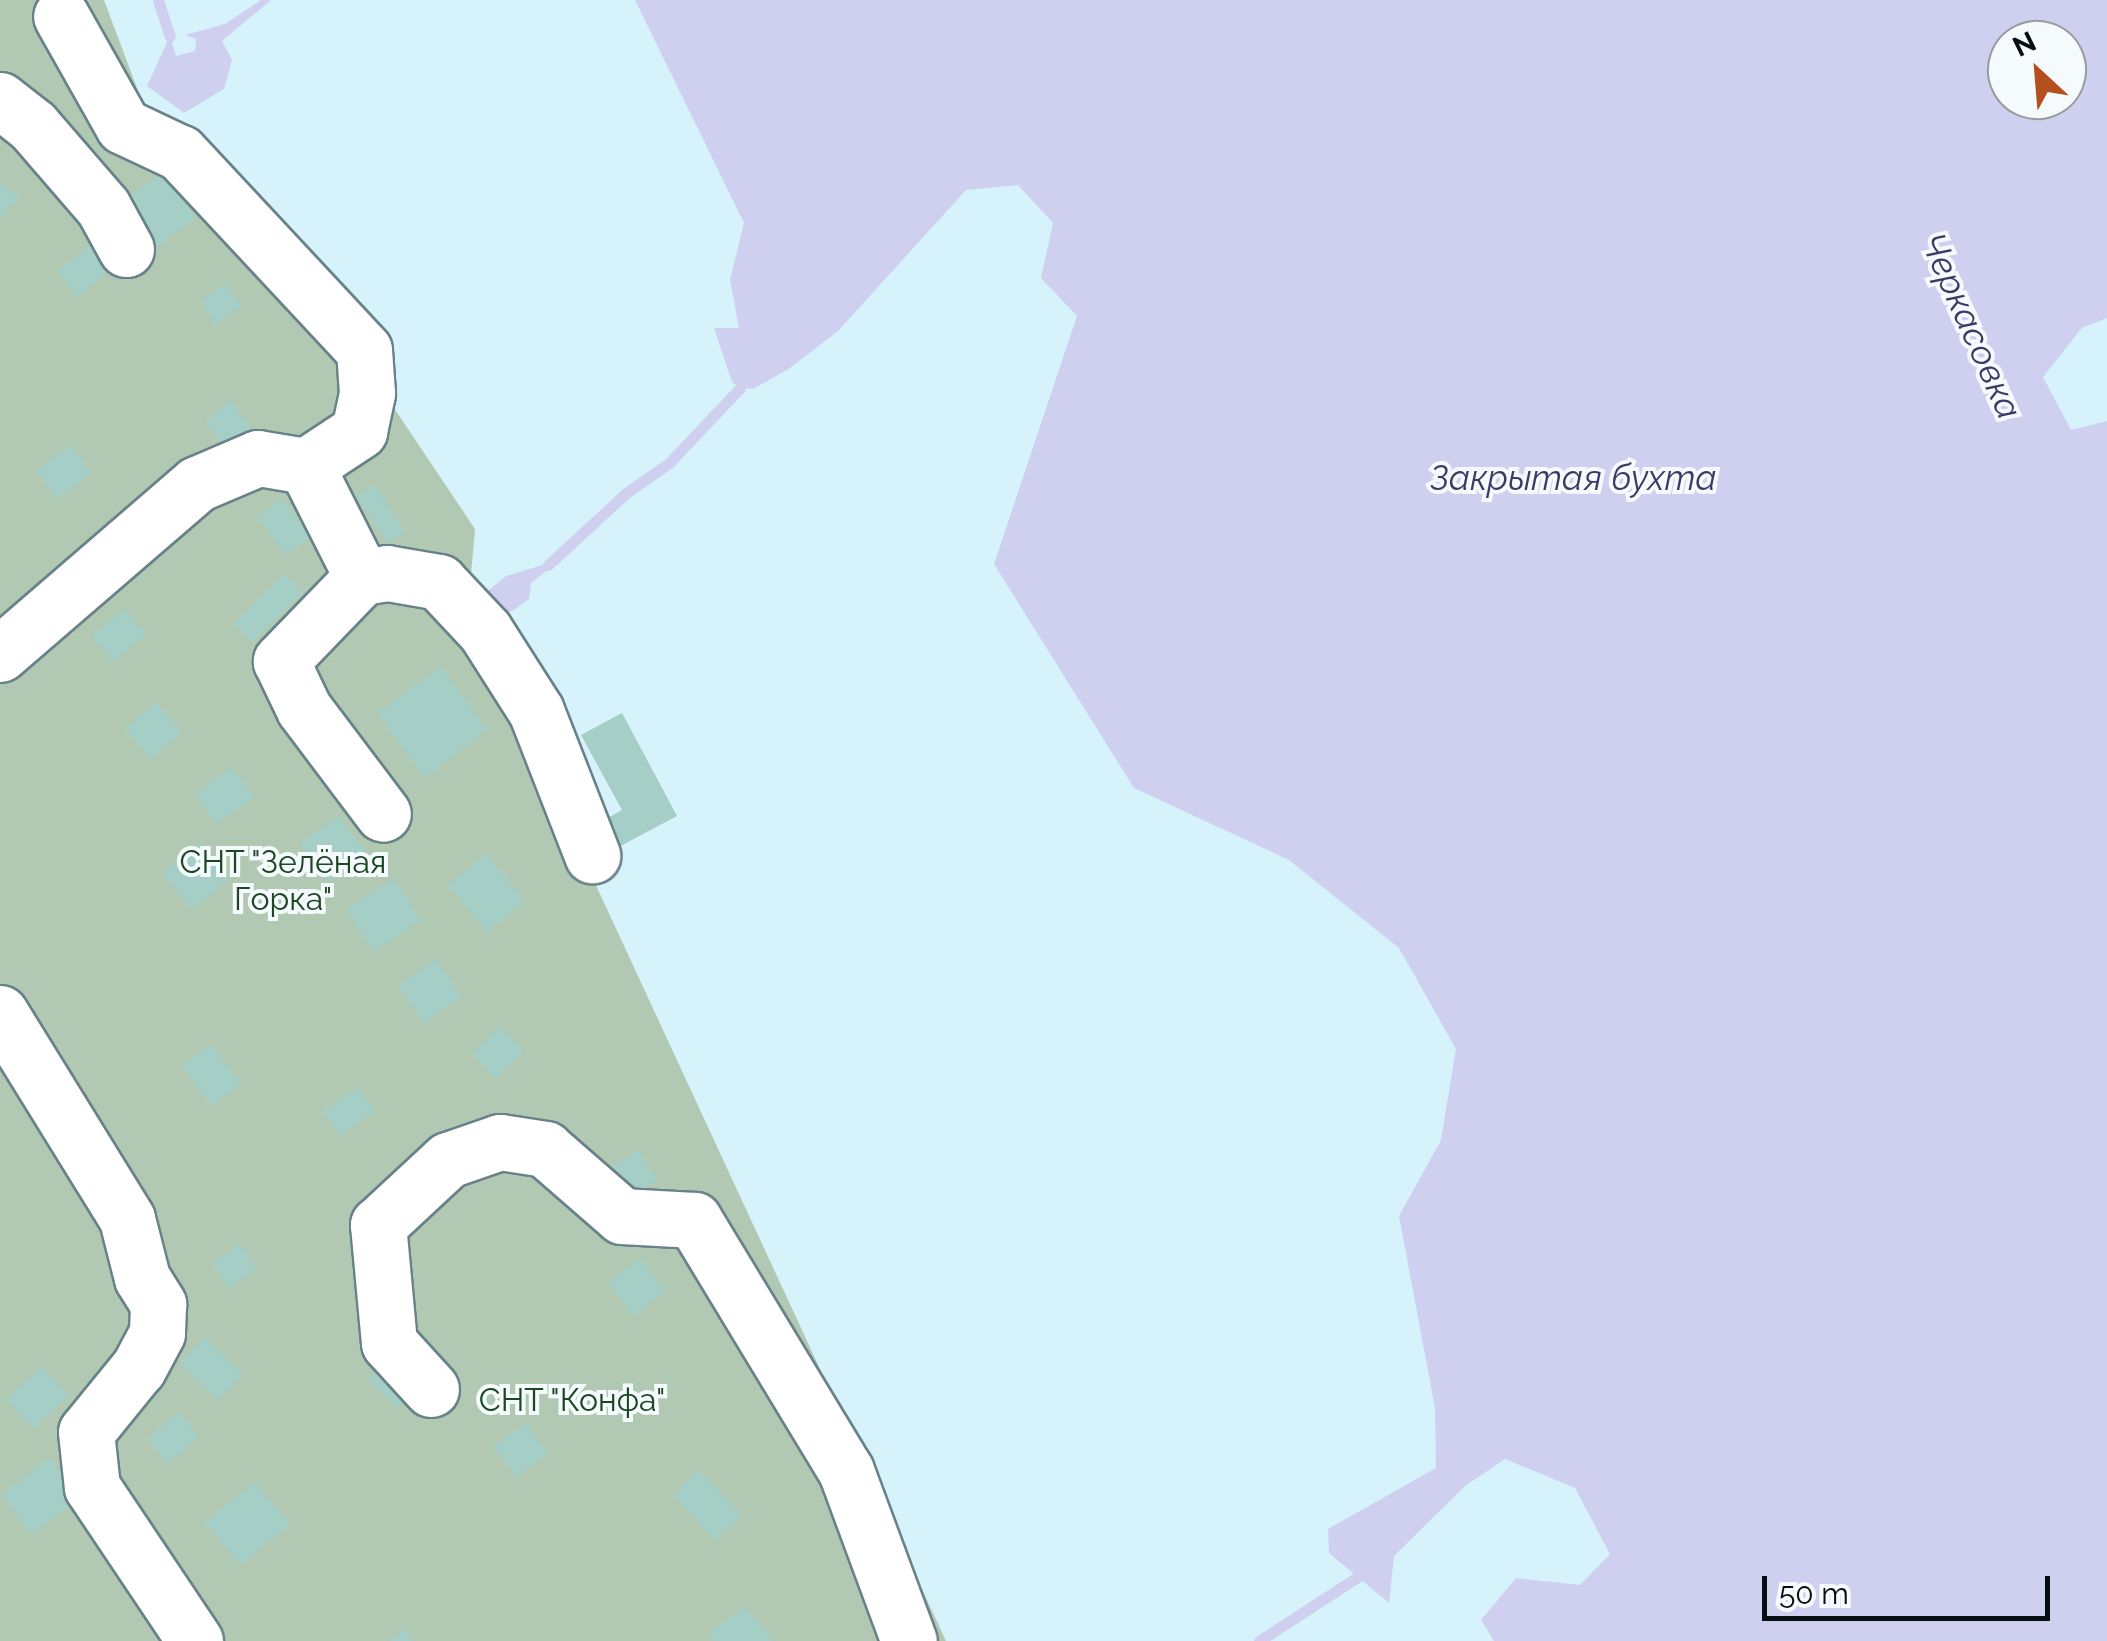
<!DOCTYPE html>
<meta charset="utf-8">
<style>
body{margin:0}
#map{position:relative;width:2107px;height:1641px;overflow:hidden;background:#d6f2fa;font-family:Raleway,sans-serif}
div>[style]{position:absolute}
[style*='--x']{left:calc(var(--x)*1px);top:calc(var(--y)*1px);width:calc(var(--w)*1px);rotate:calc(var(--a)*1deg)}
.green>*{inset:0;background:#b1c9b3}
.water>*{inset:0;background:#cfcff0}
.stream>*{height:11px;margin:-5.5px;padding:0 5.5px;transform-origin:5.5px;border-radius:5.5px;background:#cfcff0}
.building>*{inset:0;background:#a4cec6}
.roads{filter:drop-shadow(2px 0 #698289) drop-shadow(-2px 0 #698289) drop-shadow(0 2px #698289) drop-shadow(0 -2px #698289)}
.minor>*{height:55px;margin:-27.5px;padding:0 27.5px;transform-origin:27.5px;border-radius:27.5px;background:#fff}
span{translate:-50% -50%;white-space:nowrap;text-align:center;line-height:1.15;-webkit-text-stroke:8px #f5fbfc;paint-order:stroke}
.park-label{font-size:32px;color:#1c4624}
.water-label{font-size:35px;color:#3d3966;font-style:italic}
.north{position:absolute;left:1987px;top:20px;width:100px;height:100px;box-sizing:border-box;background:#f5fbfc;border:2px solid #959c9e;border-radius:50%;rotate:334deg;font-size:28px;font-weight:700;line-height:40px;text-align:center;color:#050e11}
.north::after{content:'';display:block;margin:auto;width:35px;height:45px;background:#b44f1e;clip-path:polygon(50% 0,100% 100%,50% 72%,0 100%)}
.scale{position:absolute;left:1762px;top:1576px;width:288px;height:45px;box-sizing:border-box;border:5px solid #050e11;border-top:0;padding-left:12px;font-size:30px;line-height:35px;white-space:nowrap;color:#050e11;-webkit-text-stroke:8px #f5fbfc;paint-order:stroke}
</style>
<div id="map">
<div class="green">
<i style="clip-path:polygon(0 0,104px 0,144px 107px,244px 184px,475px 529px,468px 609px,946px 1641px,0 1641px)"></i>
</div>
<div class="water">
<i style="clip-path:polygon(261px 0,271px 0,222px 41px,232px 60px,224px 89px,184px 113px,147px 86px,170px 36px,176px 56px,195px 51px,196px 39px,185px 35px,225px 24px)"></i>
<i style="clip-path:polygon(evenodd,635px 0,2107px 0,2107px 318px,2082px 328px,2043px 377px,2071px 430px,2107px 421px,2107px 1641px,1494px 1641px,1481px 1620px,1516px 1578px,1580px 1585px,1610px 1554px,1575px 1488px,1505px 1459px,1465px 1486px,1394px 1556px,1389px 1603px,1329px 1553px,1328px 1529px,1436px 1468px,1435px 1408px,1399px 1216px,1441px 1140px,1456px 1049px,1399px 948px,1289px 860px,1134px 788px,994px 564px,1077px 316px,1041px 278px,1053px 223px,1018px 185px,966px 190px,838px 331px,790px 368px,753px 389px,740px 388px,732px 382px,714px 328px,739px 328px,730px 280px,744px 223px,635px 0,2007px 40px,2067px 40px,2067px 100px,2007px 100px,2007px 40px)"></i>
<i style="clip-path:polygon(546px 564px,550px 568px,531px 583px,529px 599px,514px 610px,503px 614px,484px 594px,506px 576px)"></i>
</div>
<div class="stream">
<i style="--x:158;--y:0;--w:38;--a:72"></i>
<i style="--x:548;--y:565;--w:106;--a:-42.7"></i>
<i style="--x:626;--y:493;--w:52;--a:-34.9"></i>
<i style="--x:669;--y:463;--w:103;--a:-46.6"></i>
<i style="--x:1259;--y:1641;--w:119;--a:-33"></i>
</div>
<div class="building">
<i style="clip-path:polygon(161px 173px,196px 218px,155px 248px,121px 204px)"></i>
<i style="clip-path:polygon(0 182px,19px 198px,0 219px)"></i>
<i style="clip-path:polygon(95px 241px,115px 266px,78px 297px,57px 271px)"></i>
<i style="clip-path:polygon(225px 284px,241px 307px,216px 325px,200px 301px)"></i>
<i style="clip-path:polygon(231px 401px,258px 436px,230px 457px,204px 421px)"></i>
<i style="clip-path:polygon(71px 445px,92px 474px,57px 499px,36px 470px)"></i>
<i style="clip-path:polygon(374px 485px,405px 531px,388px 543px,356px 496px)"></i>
<i style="clip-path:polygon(282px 499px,310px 537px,286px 555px,257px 517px)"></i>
<i style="clip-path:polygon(284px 574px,303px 592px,252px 642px,234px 623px)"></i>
<i style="clip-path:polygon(125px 609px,146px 634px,113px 662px,92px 636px)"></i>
<i style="clip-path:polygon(440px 666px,488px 730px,425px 778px,377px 714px)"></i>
<i style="clip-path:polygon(156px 702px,182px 732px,151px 759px,125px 729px)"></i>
<i style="clip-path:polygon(622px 713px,677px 816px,611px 851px,597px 824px,622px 810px,581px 735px)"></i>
<i style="clip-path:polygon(232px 767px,254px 797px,216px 824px,195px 794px)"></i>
<i style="clip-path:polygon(339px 816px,367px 854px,328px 882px,300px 843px)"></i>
<i style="clip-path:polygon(200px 843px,229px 880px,192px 910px,162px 873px)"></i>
<i style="clip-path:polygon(486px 854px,525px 901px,487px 932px,448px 885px)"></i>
<i style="clip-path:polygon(394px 878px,421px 920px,374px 952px,346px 909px)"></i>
<i style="clip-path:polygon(436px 959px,462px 997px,423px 1023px,398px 986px)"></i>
<i style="clip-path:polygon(500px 1026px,524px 1051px,496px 1079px,472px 1054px)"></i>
<i style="clip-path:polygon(211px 1044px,241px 1084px,212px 1106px,182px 1066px)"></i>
<i style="clip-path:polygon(357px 1087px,375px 1111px,341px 1136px,323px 1112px)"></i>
<i style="clip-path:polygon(638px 1150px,657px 1180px,627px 1198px,609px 1168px)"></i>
<i style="clip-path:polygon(240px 1244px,257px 1269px,229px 1288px,212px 1263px)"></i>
<i style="clip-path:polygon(640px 1258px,666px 1291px,634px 1316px,608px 1283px)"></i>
<i style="clip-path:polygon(205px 1337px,243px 1375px,217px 1400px,179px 1363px)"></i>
<i style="clip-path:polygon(384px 1364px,412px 1393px,397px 1408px,368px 1379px)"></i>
<i style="clip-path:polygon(42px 1366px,69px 1396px,33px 1429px,6px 1399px)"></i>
<i style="clip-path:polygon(179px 1412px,199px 1437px,168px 1464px,147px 1439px)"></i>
<i style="clip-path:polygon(525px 1423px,548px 1452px,517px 1477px,493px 1447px)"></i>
<i style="clip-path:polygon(49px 1458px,79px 1498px,31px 1535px,1px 1495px)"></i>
<i style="clip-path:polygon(699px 1470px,742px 1515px,715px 1540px,673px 1495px)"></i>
<i style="clip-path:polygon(255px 1482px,290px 1525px,240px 1565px,205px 1522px)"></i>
<i style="clip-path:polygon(745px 1606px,773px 1641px,714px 1641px,708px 1634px)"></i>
<i style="clip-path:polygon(403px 1629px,413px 1641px,389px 1641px)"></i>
</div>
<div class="roads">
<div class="minor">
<i style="--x:0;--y:100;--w:42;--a:38.2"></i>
<i style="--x:33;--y:126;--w:107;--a:49.2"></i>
<i style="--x:103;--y:207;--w:48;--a:61.3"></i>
<i style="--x:306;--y:466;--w:124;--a:63.2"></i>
<i style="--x:362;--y:577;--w:117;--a:134"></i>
<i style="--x:281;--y:661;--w:53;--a:64.4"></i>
<i style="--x:304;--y:709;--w:131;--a:53"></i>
<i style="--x:362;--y:577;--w:25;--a:-9"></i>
<i style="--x:387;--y:573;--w:53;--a:9.8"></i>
<i style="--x:439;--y:582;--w:67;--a:46.8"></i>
<i style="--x:485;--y:631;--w:95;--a:57.5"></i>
<i style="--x:536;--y:711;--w:155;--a:68.7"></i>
<i style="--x:0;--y:654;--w:260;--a:-40.8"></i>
<i style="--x:197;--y:484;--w:66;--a:-23.1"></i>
<i style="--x:258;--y:458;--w:49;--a:9.5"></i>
<i style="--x:306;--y:466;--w:64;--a:-33.4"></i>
<i style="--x:359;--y:431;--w:39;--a:-78"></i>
<i style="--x:367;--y:393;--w:43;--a:-94"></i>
<i style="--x:364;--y:350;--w:270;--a:-133"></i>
<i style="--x:180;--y:153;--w:63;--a:-154.7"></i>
<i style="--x:123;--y:126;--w:126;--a:-119.4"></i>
<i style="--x:0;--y:1013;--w:242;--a:58.3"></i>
<i style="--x:127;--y:1219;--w:61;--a:75.7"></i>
<i style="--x:142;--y:1278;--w:31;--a:58"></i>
<i style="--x:158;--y:1304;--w:29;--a:92"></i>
<i style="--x:157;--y:1333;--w:40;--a:118"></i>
<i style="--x:138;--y:1368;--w:82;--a:129.1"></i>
<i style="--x:86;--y:1432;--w:55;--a:83.8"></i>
<i style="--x:92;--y:1487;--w:185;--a:56.2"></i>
<i style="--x:431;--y:1389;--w:62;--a:-132.4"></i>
<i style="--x:389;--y:1343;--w:119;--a:-95.3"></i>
<i style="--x:378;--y:1225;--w:96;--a:-42.9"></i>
<i style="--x:448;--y:1160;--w:55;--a:-19.1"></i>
<i style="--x:500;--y:1142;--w:46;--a:8.8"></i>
<i style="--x:545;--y:1149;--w:102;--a:41"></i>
<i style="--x:622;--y:1216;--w:72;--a:3.2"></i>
<i style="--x:694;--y:1220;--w:293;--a:58.8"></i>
<i style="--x:846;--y:1471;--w:181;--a:69.7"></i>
</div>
</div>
<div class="park-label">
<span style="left:283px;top:881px">СНТ "Зелёная<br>Горка"</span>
<span style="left:572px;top:1400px">СНТ "Конфа"</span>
</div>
<div class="water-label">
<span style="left:1971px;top:326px;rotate:66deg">Черкасовка</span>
<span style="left:1573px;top:478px">Закрытая бухта</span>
</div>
<div class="north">N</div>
<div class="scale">50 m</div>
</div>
